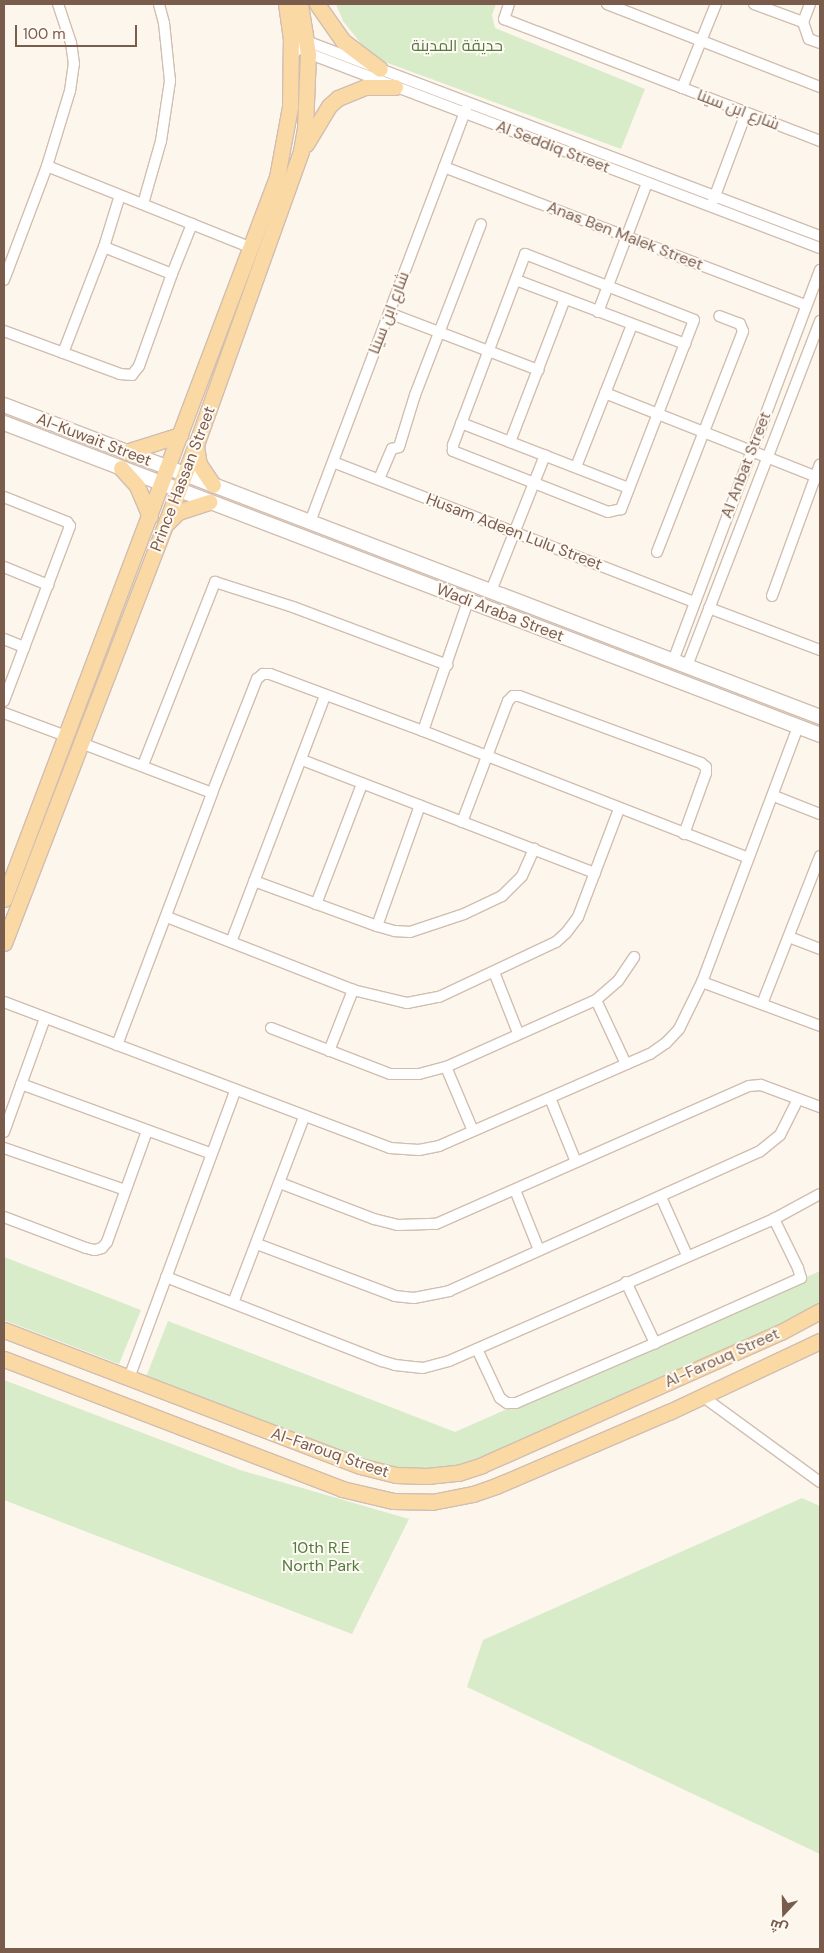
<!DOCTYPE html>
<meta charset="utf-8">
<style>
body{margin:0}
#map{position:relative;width:824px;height:1953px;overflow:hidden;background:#fdf6ec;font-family:"DM Sans",Cairo,sans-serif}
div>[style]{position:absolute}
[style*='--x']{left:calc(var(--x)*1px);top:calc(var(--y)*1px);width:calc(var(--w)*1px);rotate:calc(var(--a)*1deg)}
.green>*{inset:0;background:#d8ecc9}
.roads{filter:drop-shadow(1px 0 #d1beb0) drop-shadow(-1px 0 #d1beb0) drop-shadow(0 1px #d1beb0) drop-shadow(0 -1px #d1beb0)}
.street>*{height:10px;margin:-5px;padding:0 5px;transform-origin:5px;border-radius:5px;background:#fff}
.secondary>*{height:14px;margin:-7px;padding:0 7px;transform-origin:7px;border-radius:7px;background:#fff}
.primary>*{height:15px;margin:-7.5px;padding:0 7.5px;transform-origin:7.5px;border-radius:7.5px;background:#fbd9a5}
span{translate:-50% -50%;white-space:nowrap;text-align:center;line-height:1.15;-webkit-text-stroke:4px #fffaf3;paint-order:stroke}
.park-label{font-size:16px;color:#537a41}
.street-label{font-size:16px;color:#7a5c4d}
.frame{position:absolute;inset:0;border:5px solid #7a5c4d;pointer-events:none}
.north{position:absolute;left:759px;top:1888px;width:50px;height:50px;-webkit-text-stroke:4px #fffaf3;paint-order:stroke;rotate:201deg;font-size:14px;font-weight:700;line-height:20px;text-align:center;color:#7a5c4d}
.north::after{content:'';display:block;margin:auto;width:18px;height:22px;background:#7a5c4d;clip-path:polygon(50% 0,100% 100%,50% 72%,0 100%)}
.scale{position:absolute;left:15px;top:25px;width:122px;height:22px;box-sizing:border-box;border:2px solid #7a5c4d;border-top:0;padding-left:6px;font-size:15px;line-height:18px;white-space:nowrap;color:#7a5c4d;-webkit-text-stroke:4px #fffaf3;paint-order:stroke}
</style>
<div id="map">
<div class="green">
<i style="clip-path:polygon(336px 4px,496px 4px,492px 15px,495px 28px,645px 89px,621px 149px,385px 62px,362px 45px,343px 21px)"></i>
<i style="clip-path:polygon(4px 1257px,141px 1310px,119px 1364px,4px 1320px)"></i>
<i style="clip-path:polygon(820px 1271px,820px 1311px,458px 1473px,391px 1470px,146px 1377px,168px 1321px,455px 1432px)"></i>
<i style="clip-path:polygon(4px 1380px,240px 1470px,409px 1519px,352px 1634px,4px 1500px)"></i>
<i style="clip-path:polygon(802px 1498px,820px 1506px,820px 1854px,467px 1687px,483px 1640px)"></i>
</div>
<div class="roads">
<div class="street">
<i style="--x:509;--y:4;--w:16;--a:108"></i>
<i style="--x:504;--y:19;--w:339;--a:21.1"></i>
<i style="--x:607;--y:4;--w:229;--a:21.3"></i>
<i style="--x:754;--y:4;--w:52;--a:20.2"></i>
<i style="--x:810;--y:4;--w:19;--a:111"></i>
<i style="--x:803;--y:22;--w:18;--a:71"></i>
<i style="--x:809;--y:39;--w:12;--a:20"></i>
<i style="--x:305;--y:52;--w:551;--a:20.84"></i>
<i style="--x:291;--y:56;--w:21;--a:-45"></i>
<i style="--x:306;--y:41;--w:550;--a:20.78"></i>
<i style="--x:682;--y:88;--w:91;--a:-68"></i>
<i style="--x:47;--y:166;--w:221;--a:21.8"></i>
<i style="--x:444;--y:167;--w:387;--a:20.9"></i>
<i style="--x:713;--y:201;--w:94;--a:-69.4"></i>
<i style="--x:143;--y:204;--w:66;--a:-74.1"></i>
<i style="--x:161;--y:141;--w:61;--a:-81.5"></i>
<i style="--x:170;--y:81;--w:58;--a:-95.9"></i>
<i style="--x:164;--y:23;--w:20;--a:-105"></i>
<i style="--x:104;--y:247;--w:54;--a:-72.9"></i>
<i style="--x:525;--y:254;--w:181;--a:21.3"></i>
<i style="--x:694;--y:320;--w:203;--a:111.1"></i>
<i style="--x:621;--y:509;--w:13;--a:167"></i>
<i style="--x:608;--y:512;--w:167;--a:-158.5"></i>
<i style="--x:453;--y:451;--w:6;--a:-90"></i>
<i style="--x:453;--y:445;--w:204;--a:-69.3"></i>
<i style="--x:4;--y:280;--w:122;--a:-69.3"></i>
<i style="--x:47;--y:166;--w:78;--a:-73"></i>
<i style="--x:70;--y:91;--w:27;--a:-82"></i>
<i style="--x:74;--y:64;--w:21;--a:-98"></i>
<i style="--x:71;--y:43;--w:41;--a:-108.4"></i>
<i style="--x:516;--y:280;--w:181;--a:20.7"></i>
<i style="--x:598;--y:312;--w:138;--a:-69.2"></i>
<i style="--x:389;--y:313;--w:160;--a:20.9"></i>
<i style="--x:4;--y:331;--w:124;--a:20.3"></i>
<i style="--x:120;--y:374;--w:12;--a:5"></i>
<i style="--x:132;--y:375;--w:11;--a:-52"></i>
<i style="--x:139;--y:366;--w:98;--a:-70.3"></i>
<i style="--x:172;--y:274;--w:54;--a:-68.2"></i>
<i style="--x:63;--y:353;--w:114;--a:-68.9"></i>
<i style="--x:104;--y:247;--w:73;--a:21.7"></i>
<i style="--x:605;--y:393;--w:231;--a:21.6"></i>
<i style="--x:461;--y:423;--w:180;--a:21.2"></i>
<i style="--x:510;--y:442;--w:153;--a:-69"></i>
<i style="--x:333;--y:462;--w:387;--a:21.2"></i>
<i style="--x:576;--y:467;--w:153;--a:-68.5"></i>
<i style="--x:379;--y:479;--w:33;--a:-67"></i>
<i style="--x:392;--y:449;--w:7;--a:-16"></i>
<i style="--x:399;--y:447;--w:54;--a:-72.9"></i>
<i style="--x:415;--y:395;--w:183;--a:-68.9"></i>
<i style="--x:4;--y:497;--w:68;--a:21.6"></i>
<i style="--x:67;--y:522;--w:5;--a:53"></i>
<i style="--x:70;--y:526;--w:187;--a:110.7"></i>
<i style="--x:310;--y:522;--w:441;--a:-69.3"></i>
<i style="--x:657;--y:552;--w:237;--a:-68.7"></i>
<i style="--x:743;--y:331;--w:8;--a:-113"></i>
<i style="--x:740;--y:324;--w:22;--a:-159"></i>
<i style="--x:4;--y:567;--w:48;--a:22.2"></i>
<i style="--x:491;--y:591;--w:146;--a:-68.3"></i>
<i style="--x:772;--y:596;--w:140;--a:-70"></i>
<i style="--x:709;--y:608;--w:119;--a:20.7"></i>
<i style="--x:4;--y:639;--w:22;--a:22"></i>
<i style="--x:673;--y:661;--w:418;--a:-69.4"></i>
<i style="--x:687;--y:666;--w:370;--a:-68.9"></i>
<i style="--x:4;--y:713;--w:66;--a:20.4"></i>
<i style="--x:423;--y:731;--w:138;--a:-70.9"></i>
<i style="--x:81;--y:743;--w:140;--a:20.9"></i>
<i style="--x:302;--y:760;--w:314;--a:21.1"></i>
<i style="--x:143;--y:765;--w:197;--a:-68.5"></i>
<i style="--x:215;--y:582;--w:82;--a:17.8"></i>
<i style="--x:293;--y:607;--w:165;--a:20.6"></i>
<i style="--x:774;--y:796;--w:49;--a:21.4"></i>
<i style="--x:462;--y:822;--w:129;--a:-69.2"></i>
<i style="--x:508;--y:701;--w:7;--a:-45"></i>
<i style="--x:513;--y:696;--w:6;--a:0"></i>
<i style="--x:519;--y:696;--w:194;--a:20.2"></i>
<i style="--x:701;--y:763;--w:6;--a:39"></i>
<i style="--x:706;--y:767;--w:6;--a:90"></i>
<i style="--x:706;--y:773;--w:65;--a:109.8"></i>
<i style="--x:254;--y:881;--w:131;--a:20.1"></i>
<i style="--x:377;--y:926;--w:19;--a:16"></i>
<i style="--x:395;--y:931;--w:15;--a:4"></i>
<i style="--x:410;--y:932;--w:57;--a:-18.4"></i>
<i style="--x:464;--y:914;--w:42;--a:-25.3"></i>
<i style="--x:502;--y:896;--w:28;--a:-45"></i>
<i style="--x:522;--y:876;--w:30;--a:-66"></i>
<i style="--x:316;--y:904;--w:129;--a:-69"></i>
<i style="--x:167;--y:917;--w:200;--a:21.4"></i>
<i style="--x:353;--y:990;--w:56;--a:13.5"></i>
<i style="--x:407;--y:1003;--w:33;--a:-11"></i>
<i style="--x:439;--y:997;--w:129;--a:-25.2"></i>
<i style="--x:556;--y:942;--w:13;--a:-42"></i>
<i style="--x:566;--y:933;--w:20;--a:-53"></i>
<i style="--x:578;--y:917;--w:116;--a:-69.2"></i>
<i style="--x:377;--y:926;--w:128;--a:-70.4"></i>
<i style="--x:789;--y:937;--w:33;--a:21"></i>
<i style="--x:231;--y:942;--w:263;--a:-69.1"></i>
<i style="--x:494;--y:972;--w:66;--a:68.5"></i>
<i style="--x:702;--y:982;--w:126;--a:20.4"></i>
<i style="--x:596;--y:1000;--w:71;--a:64.9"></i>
<i style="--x:4;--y:1002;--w:413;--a:20.7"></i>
<i style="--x:390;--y:1148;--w:29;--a:4"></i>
<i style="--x:419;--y:1150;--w:20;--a:-11"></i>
<i style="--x:439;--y:1146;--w:230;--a:-23.6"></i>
<i style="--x:650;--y:1054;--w:19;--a:-35"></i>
<i style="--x:666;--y:1043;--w:19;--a:-47"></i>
<i style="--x:679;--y:1029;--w:52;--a:-63.9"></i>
<i style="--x:702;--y:982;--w:272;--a:-69.4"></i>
<i style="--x:762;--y:1004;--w:159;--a:-68.6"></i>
<i style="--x:271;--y:1028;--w:128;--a:21.1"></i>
<i style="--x:390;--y:1074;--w:29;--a:0"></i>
<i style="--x:419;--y:1074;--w:28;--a:-15"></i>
<i style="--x:446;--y:1067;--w:164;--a:-24.1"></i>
<i style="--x:596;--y:1000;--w:29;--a:-41"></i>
<i style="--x:618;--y:981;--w:29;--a:-56"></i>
<i style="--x:117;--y:1045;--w:269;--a:-69.3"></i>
<i style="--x:212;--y:793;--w:123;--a:-68.5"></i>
<i style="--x:257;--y:679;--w:8;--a:-40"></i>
<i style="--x:263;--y:674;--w:7;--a:0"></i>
<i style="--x:270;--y:674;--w:163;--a:20.4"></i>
<i style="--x:423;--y:731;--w:349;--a:21.3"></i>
<i style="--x:329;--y:1051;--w:66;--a:-68.5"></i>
<i style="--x:446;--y:1067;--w:69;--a:67.1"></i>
<i style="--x:21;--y:1084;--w:203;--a:20.1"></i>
<i style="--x:550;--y:1098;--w:69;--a:67.9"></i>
<i style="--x:4;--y:1132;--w:121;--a:-70.2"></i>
<i style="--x:4;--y:1148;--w:128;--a:19.1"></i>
<i style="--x:280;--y:1183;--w:101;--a:21"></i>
<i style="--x:374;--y:1219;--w:25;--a:14"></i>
<i style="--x:398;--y:1225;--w:38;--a:-2"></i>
<i style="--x:436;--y:1224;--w:342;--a:-23.8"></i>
<i style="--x:749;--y:1086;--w:12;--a:-5"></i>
<i style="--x:761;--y:1085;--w:63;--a:20.4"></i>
<i style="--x:515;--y:1190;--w:65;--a:68.2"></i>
<i style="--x:661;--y:1197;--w:64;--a:65.9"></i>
<i style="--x:4;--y:1217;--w:88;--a:20.7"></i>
<i style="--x:86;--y:1248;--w:9;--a:13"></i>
<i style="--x:95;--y:1250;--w:7;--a:-16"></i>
<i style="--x:102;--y:1248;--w:8;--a:-50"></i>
<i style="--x:107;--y:1242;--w:118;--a:-70.2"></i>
<i style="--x:257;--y:1244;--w:147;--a:20.6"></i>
<i style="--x:395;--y:1296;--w:19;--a:6"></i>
<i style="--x:414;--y:1298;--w:36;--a:-11"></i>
<i style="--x:449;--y:1291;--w:340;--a:-24.2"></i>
<i style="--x:759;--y:1152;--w:27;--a:-39"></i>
<i style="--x:780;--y:1135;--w:40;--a:-63.4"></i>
<i style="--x:166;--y:1277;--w:232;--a:21.3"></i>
<i style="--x:382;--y:1361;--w:14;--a:17"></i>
<i style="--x:395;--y:1365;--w:28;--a:6"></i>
<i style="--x:423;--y:1368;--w:27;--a:-15"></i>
<i style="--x:449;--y:1361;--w:355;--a:-23.6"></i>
<i style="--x:774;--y:1219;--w:52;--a:-28.5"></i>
<i style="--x:626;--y:1282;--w:68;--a:64.6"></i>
<i style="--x:233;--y:1303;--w:199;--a:-69.1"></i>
<i style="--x:477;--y:1349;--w:54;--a:64.9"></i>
<i style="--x:500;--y:1398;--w:9;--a:36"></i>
<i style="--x:507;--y:1403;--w:9;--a:0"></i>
<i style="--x:516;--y:1403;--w:151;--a:-23.3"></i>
<i style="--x:655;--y:1343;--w:160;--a:-24"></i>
<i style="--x:801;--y:1278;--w:10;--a:-107"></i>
<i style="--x:798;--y:1268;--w:55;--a:-116.1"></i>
<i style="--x:129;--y:1378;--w:306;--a:-69.7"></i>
<i style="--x:702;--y:1396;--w:146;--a:36.1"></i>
</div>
<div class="secondary">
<i style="--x:4;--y:405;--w:874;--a:20.92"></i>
<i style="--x:4;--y:423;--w:874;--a:20.92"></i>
</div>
<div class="primary">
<i style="--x:317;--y:4;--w:45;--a:54.9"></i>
<i style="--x:343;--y:41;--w:46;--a:37.1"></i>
<i style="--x:306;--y:144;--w:44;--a:-58.8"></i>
<i style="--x:329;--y:106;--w:12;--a:-42"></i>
<i style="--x:338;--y:98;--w:29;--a:-22"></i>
<i style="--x:365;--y:87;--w:30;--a:0"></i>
<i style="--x:196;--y:446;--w:18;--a:81"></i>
<i style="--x:199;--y:464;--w:25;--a:56"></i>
<i style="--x:126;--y:452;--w:57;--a:-17.5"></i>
<i style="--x:121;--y:468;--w:24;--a:48"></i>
<i style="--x:137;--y:486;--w:33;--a:67"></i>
<i style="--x:167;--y:523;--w:16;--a:-45"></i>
<i style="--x:178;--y:512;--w:33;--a:-18"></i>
<i style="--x:4;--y:899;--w:772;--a:-69.29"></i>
<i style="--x:277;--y:177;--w:71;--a:-79.5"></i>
<i style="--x:290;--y:107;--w:68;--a:-89.2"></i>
<i style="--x:291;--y:39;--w:35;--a:-98"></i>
<i style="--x:4;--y:943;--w:537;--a:-68.93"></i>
<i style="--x:197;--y:442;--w:309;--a:-70.3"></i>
<i style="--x:301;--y:151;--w:23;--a:-80"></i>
<i style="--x:305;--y:128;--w:74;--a:-87.7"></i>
<i style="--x:308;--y:54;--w:51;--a:-99.1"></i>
<i style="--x:4;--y:1330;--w:381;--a:20.9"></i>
<i style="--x:360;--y:1466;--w:37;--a:14"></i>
<i style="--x:396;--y:1475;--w:31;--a:2"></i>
<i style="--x:427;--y:1476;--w:31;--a:-6"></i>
<i style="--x:458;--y:1473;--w:25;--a:-18"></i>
<i style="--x:482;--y:1465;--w:327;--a:-24"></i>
<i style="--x:781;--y:1332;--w:44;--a:-28.3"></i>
<i style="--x:4;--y:1359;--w:362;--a:21"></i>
<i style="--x:342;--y:1489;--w:52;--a:13.2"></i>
<i style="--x:393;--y:1501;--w:39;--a:1"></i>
<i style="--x:432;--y:1502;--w:42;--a:-11"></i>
<i style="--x:473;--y:1494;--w:24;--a:-19"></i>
<i style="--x:496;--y:1486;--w:188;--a:-23.2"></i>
<i style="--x:669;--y:1412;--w:167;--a:-25.2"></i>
</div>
</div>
<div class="park-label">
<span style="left:457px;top:46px">حديقة المدينة</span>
<span style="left:321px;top:1557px">10th R.E<br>North Park</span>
</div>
<div class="street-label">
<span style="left:738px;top:110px;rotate:21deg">شارع ابن سينا</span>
<span style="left:553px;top:147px;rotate:21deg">Al Seddiq Street</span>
<span style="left:625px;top:236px;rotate:21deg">Anas Ben Malek Street</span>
<span style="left:389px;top:313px;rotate:-69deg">شارع ابن سينا</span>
<span style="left:94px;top:440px;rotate:21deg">Al-Kuwait Street</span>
<span style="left:746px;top:465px;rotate:-69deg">Al Anbat Street</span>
<span style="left:183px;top:479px;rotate:-69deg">Prince Hassan Street</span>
<span style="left:514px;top:532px;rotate:21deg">Husam Adeen Lulu Street</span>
<span style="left:500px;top:613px;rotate:21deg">Wadi Araba Street</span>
<span style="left:722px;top:1358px;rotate:-24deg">Al-Farouq Street</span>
<span style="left:330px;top:1453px;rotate:19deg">Al-Farouq Street</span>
</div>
<div class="frame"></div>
<div class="north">ش</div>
<div class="scale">100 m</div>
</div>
